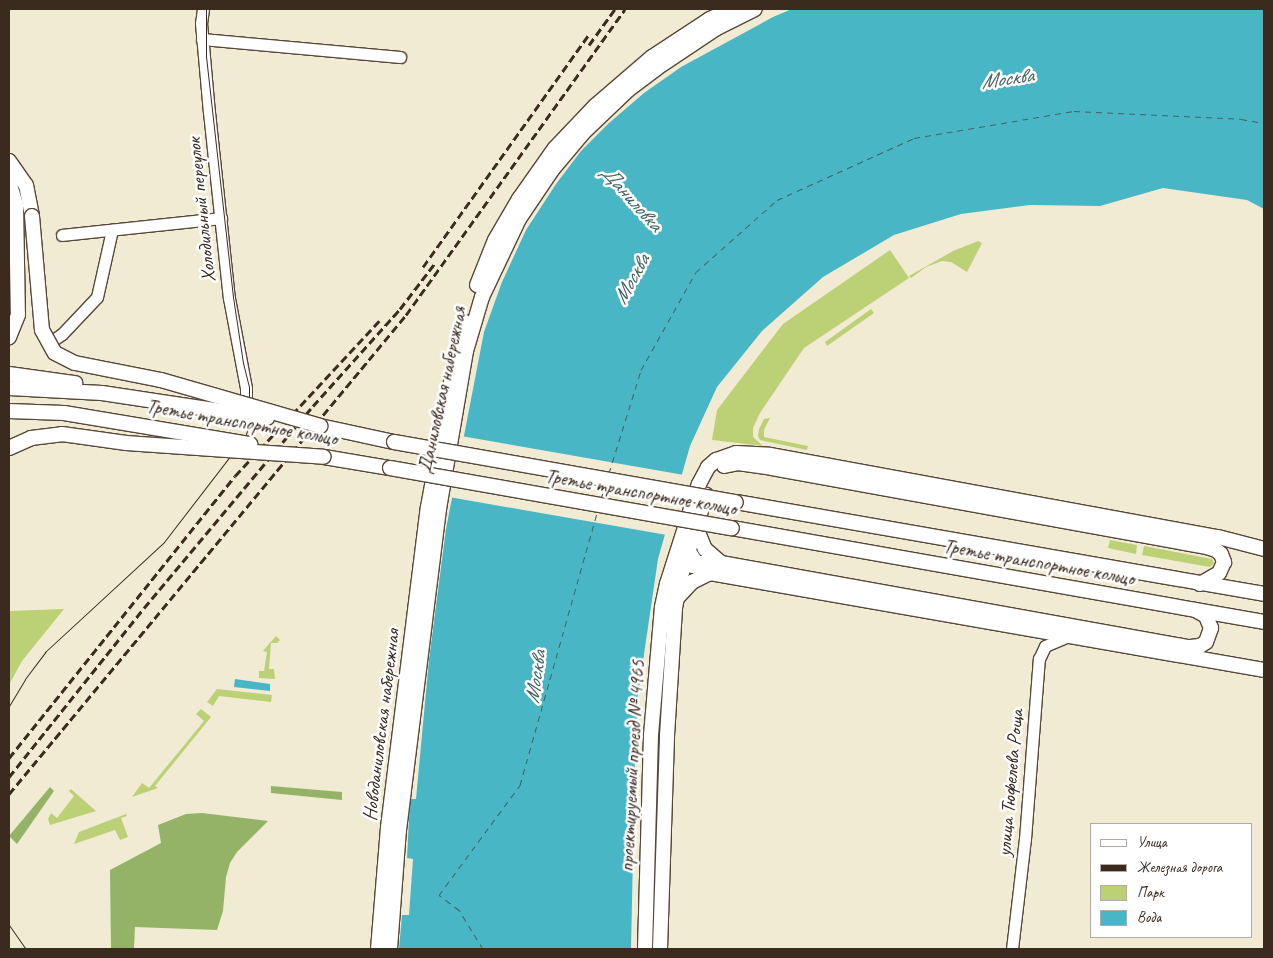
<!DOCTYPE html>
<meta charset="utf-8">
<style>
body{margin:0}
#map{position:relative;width:1273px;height:958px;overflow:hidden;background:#f2ebd4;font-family:Caveat,sans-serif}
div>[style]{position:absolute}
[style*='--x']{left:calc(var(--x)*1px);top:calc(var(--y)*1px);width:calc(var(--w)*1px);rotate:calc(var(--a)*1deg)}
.green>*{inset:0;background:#bcd175}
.forest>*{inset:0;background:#95b366}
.water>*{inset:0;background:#49b6c5}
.pier>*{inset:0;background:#f2ebd4}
.ferry>*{height:1px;margin-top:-0.5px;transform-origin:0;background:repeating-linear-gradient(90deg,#416261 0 6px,transparent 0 11px)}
.roads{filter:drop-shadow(1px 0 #564739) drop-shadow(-1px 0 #564739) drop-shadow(0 1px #564739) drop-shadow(0 -1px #564739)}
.minor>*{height:11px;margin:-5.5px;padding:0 5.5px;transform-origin:5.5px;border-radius:5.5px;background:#fff}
.major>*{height:14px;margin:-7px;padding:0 7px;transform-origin:7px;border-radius:7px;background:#fff}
.tram>*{height:1px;margin:-0.5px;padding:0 0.5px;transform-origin:0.5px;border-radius:0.5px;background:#3b2a1e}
.rail>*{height:3px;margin-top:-1.5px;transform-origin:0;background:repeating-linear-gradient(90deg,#3b2a1e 0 8px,transparent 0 12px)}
.bridges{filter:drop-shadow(1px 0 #564739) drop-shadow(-1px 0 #564739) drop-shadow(0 1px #564739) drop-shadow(0 -1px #564739)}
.major-bridge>*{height:14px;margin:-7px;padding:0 7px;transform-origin:7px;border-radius:7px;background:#fff}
span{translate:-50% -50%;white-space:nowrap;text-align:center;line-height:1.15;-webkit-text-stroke:5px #fff;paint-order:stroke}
.street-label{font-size:20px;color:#3b2a1e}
.water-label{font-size:21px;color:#416261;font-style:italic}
.frame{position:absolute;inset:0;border:10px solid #3b2a1e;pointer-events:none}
.legend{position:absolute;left:1090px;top:823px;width:162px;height:115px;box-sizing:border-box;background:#fff;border:1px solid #b1aaa5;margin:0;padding:6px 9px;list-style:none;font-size:15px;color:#3b2a1e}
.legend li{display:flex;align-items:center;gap:10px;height:25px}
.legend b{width:25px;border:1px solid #b1aaa5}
</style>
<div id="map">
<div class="green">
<i style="clip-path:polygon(978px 241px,982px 243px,967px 272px,951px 262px,942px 261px,926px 267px,911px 278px,909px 276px,953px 251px)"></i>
<i style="clip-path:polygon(890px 250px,909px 278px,804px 348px,760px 413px,753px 428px,753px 437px,763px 446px,712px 440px,717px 410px,783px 324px)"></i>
<i style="clip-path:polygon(871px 309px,874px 313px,827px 346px,825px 342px)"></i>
<i style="clip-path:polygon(770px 418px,764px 430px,764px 437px,808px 446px,807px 450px,760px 440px,758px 436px,759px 429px,764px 419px)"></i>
<i style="clip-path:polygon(1110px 540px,1137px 545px,1136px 554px,1108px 548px)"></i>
<i style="clip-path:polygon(1144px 546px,1212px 559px,1214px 563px,1210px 567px,1142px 555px)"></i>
<i style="clip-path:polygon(64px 609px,22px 661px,9px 685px,9px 611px)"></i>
<i style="clip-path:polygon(276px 636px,280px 640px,277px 643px,271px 643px,269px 669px,274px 669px,275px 679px,259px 678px,259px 671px,264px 671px,267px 652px,263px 651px)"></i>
<i style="clip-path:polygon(217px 689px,272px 695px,271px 702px,219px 696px,213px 706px,207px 702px)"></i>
<i style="clip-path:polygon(201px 709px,211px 717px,155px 786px,158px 788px,132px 797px,142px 783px,149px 788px,204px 721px,196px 714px)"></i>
<i style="clip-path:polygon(71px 789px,96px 811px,50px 825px,48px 819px,51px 813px,57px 818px,74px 796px,69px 791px)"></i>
<i style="clip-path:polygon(126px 814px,127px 816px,121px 818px,128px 837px,120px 840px,115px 830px,74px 844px,79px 832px)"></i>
</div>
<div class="forest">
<i style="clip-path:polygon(271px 786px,342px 792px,342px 800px,271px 793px)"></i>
<i style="clip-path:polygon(50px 787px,54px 791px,17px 844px,9px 836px)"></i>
<i style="clip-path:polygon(202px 813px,268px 821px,237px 852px,230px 863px,226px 877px,223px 911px,217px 930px,135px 927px,134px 949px,111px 949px,110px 870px,161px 843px,158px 825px,186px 814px)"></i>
</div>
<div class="water">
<i style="clip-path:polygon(792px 9px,1264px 9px,1264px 209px,1247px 200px,1163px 188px,1100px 206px,1030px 205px,961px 214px,894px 235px,823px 277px,762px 331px,717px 387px,690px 446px,658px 559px,638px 695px,635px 758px,631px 949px,399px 949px,402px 915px,409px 915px,413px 859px,407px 858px,410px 799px,416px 799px,429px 660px,446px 529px,484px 332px,502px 282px,526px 230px,556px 184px,581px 151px,609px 123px,644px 93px,681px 67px,773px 17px)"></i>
<i style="clip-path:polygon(235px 679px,270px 684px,270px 691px,234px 687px)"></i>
</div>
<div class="pier">
<i style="clip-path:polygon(461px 436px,684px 475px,667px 535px,449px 497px)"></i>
</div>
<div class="ferry">
<i style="--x:609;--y:473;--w:108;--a:-72.7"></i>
<i style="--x:641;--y:370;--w:112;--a:-60.7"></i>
<i style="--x:696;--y:272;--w:108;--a:-41.6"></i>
<i style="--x:777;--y:200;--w:150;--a:-24.3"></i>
<i style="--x:914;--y:138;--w:162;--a:-9.6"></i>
<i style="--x:1074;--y:111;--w:167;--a:2.7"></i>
<i style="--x:1241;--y:119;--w:23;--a:10"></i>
<i style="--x:601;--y:499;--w:14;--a:-73"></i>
<i style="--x:483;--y:949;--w:46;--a:-121.6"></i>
<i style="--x:459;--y:910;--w:25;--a:-143"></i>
<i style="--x:439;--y:895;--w:137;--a:-53.6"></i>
<i style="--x:520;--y:785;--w:286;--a:-74.2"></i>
</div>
<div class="roads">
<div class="minor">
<i style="--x:203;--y:9;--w:14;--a:98"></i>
<i style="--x:201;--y:23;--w:89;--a:84.9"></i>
<i style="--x:209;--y:112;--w:187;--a:83.9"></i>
<i style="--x:229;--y:298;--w:92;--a:79.3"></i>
<i style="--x:246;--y:388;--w:19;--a:90"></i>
<i style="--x:202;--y:39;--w:199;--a:5.2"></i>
<i style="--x:62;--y:235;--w:160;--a:-6.1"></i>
<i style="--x:52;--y:341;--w:12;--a:-35"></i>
<i style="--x:62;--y:334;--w:51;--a:-46.6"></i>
<i style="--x:97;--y:297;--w:69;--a:-77.4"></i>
<i style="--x:1012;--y:949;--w:111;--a:-83.3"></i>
<i style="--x:1025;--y:839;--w:181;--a:-85.6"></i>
<i style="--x:1039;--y:659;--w:14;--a:-65"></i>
<i style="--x:1045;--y:646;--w:25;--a:-23"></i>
</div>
<div class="major">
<i style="--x:9;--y:161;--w:29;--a:55"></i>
<i style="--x:26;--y:185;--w:32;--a:79"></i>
<i style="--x:9;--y:181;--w:25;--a:74"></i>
<i style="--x:16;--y:205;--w:110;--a:89"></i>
<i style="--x:18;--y:315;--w:24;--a:112"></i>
<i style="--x:477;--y:285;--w:48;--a:-68.2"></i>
<i style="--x:495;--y:240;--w:48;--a:-59.7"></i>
<i style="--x:519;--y:199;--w:62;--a:-54.8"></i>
<i style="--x:555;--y:148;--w:58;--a:-46.4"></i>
<i style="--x:595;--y:106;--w:75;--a:-40.7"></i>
<i style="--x:652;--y:57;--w:69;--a:-33.2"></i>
<i style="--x:710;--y:19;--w:24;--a:-24"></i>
<i style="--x:320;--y:426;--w:76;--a:12.2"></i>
<i style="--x:324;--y:457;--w:67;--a:9.5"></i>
<i style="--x:724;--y:466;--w:14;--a:-12"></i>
<i style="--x:738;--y:463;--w:34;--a:8"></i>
<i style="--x:772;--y:468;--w:438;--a:10.3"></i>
<i style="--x:1203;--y:546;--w:14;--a:17"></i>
<i style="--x:1216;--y:550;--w:6;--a:39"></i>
<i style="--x:1221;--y:554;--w:9;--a:69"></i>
<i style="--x:1224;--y:562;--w:12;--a:114"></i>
<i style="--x:1219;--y:573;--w:22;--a:150"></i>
<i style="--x:736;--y:502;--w:536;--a:9.88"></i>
<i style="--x:696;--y:527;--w:24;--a:68"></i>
<i style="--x:705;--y:549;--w:21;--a:41"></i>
<i style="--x:732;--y:528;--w:540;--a:10.02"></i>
<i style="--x:686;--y:547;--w:24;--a:57"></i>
<i style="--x:699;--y:567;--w:13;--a:29"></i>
<i style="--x:710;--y:573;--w:562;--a:9.93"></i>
<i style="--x:692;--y:566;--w:9;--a:-18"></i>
<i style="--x:701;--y:563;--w:20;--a:0"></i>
<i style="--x:721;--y:563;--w:476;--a:10.2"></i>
<i style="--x:1190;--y:647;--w:10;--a:-6"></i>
<i style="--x:1200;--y:646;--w:7;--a:-34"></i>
<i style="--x:1206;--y:642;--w:15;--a:-70"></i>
<i style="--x:1211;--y:628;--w:13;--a:-113"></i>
<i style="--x:1206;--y:616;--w:13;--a:-151"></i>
<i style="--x:678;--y:597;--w:21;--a:-47"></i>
<i style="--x:692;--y:582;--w:20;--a:-27"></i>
<i style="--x:378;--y:949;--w:122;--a:-85.3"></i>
<i style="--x:388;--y:827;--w:322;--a:-82.9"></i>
<i style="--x:428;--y:507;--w:161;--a:-79.6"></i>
<i style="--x:457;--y:349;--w:28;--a:-73"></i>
<i style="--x:390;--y:949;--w:119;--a:-85.7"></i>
<i style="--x:399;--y:830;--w:323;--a:-82.9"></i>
<i style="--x:439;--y:509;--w:160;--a:-80.3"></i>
<i style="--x:466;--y:351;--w:56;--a:-73.5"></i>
<i style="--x:482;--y:297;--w:86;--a:-64.6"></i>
<i style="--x:519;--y:219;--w:59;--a:-56"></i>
<i style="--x:552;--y:170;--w:48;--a:-50"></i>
<i style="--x:583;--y:133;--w:62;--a:-43.7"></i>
<i style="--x:628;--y:90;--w:36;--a:-37"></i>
<i style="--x:657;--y:68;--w:72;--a:-33.7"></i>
<i style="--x:717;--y:28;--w:42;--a:-26.6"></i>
<i style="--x:645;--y:949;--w:214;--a:-88.4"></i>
<i style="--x:651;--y:735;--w:128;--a:-85.1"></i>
<i style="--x:662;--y:607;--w:24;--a:-78"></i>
<i style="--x:667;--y:584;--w:105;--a:-72.3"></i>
<i style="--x:699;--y:484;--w:19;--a:-62"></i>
<i style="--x:708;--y:467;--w:11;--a:-41"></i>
<i style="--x:716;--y:460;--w:21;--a:-19"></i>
<i style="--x:736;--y:453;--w:34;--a:3"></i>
<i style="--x:770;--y:455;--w:455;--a:10.4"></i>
<i style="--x:1218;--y:537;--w:48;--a:14.6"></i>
<i style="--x:660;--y:949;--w:213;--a:-88.1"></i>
<i style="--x:667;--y:736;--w:128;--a:-86.4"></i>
<i style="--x:675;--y:608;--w:37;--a:-79"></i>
<i style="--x:682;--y:572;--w:81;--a:-72.7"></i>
</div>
</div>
<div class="tram">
<i style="--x:9;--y:706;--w:31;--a:-59"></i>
<i style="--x:25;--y:679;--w:34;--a:-53"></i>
<i style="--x:45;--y:652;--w:162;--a:-42.7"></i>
<i style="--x:164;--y:542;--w:133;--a:-52.4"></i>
<i style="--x:245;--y:437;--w:13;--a:-72"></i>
<i style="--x:249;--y:425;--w:38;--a:-90"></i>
<i style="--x:249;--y:387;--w:25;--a:-104"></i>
<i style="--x:243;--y:363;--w:67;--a:-98.6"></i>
<i style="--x:233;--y:297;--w:242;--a:-96.4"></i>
<i style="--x:206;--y:57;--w:48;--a:-90"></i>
<i style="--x:9;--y:925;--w:29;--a:55"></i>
</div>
<div class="rail">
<i style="--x:589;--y:45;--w:44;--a:-54.2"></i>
<i style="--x:423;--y:267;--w:287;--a:-54.5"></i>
<i style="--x:9;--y:758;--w:361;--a:-51.3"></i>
<i style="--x:235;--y:476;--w:212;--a:-47.1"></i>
<i style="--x:9;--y:777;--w:216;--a:-51.4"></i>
<i style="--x:144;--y:608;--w:263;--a:-50.1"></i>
<i style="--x:313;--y:406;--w:130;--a:-48.1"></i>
<i style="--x:400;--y:309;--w:58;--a:-52.7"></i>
<i style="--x:9;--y:794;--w:622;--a:-50.35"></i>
<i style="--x:406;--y:315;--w:376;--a:-54.4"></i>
</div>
<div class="bridges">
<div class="major-bridge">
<i style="--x:32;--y:216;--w:114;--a:85"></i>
<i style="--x:42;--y:330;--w:26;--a:61"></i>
<i style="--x:55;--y:353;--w:22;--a:27"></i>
<i style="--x:75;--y:363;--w:88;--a:11.2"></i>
<i style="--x:161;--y:380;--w:166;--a:16.1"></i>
<i style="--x:9;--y:374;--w:67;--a:7.8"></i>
<i style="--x:9;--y:388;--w:93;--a:3.1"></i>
<i style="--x:102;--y:393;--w:167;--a:8.6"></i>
<i style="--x:9;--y:411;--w:55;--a:2.1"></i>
<i style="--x:64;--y:413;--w:189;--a:9.5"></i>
<i style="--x:394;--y:442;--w:347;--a:10"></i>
<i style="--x:9;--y:448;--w:24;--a:-24"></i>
<i style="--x:31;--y:438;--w:31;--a:-7"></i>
<i style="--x:62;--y:434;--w:65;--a:8"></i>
<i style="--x:126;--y:443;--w:198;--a:4"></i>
<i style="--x:390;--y:468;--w:347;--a:10"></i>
</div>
</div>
<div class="street-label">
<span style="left:201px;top:210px;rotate:-96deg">Холодильный переулок</span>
<span style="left:442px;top:390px;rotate:-78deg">Даниловская набережная</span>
<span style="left:242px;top:422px;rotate:10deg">Третье транспортное кольцо</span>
<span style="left:641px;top:492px;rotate:10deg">Третье транспортное кольцо</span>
<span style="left:1039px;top:562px;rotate:10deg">Третье транспортное кольцо</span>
<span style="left:381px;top:725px;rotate:-83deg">Новоданиловская набережная</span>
<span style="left:632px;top:766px;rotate:-87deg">проектируемый проезд № 4965</span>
<span style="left:1010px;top:783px;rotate:-85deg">улица Тюфелева Роща</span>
</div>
<div class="water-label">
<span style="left:1007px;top:78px;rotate:-8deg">Москва</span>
<span style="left:632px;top:198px;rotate:48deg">Даниловка</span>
<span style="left:631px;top:279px;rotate:-61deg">Москва</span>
<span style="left:535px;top:677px;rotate:-82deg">Москва</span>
</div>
<div class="frame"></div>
<ul class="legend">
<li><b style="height:6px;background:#fff"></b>Улица</li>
<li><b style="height:6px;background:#3b2a1e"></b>Железная дорога</li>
<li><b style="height:14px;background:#bcd175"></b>Парк</li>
<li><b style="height:14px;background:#49b6c5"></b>Вода</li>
</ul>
</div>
